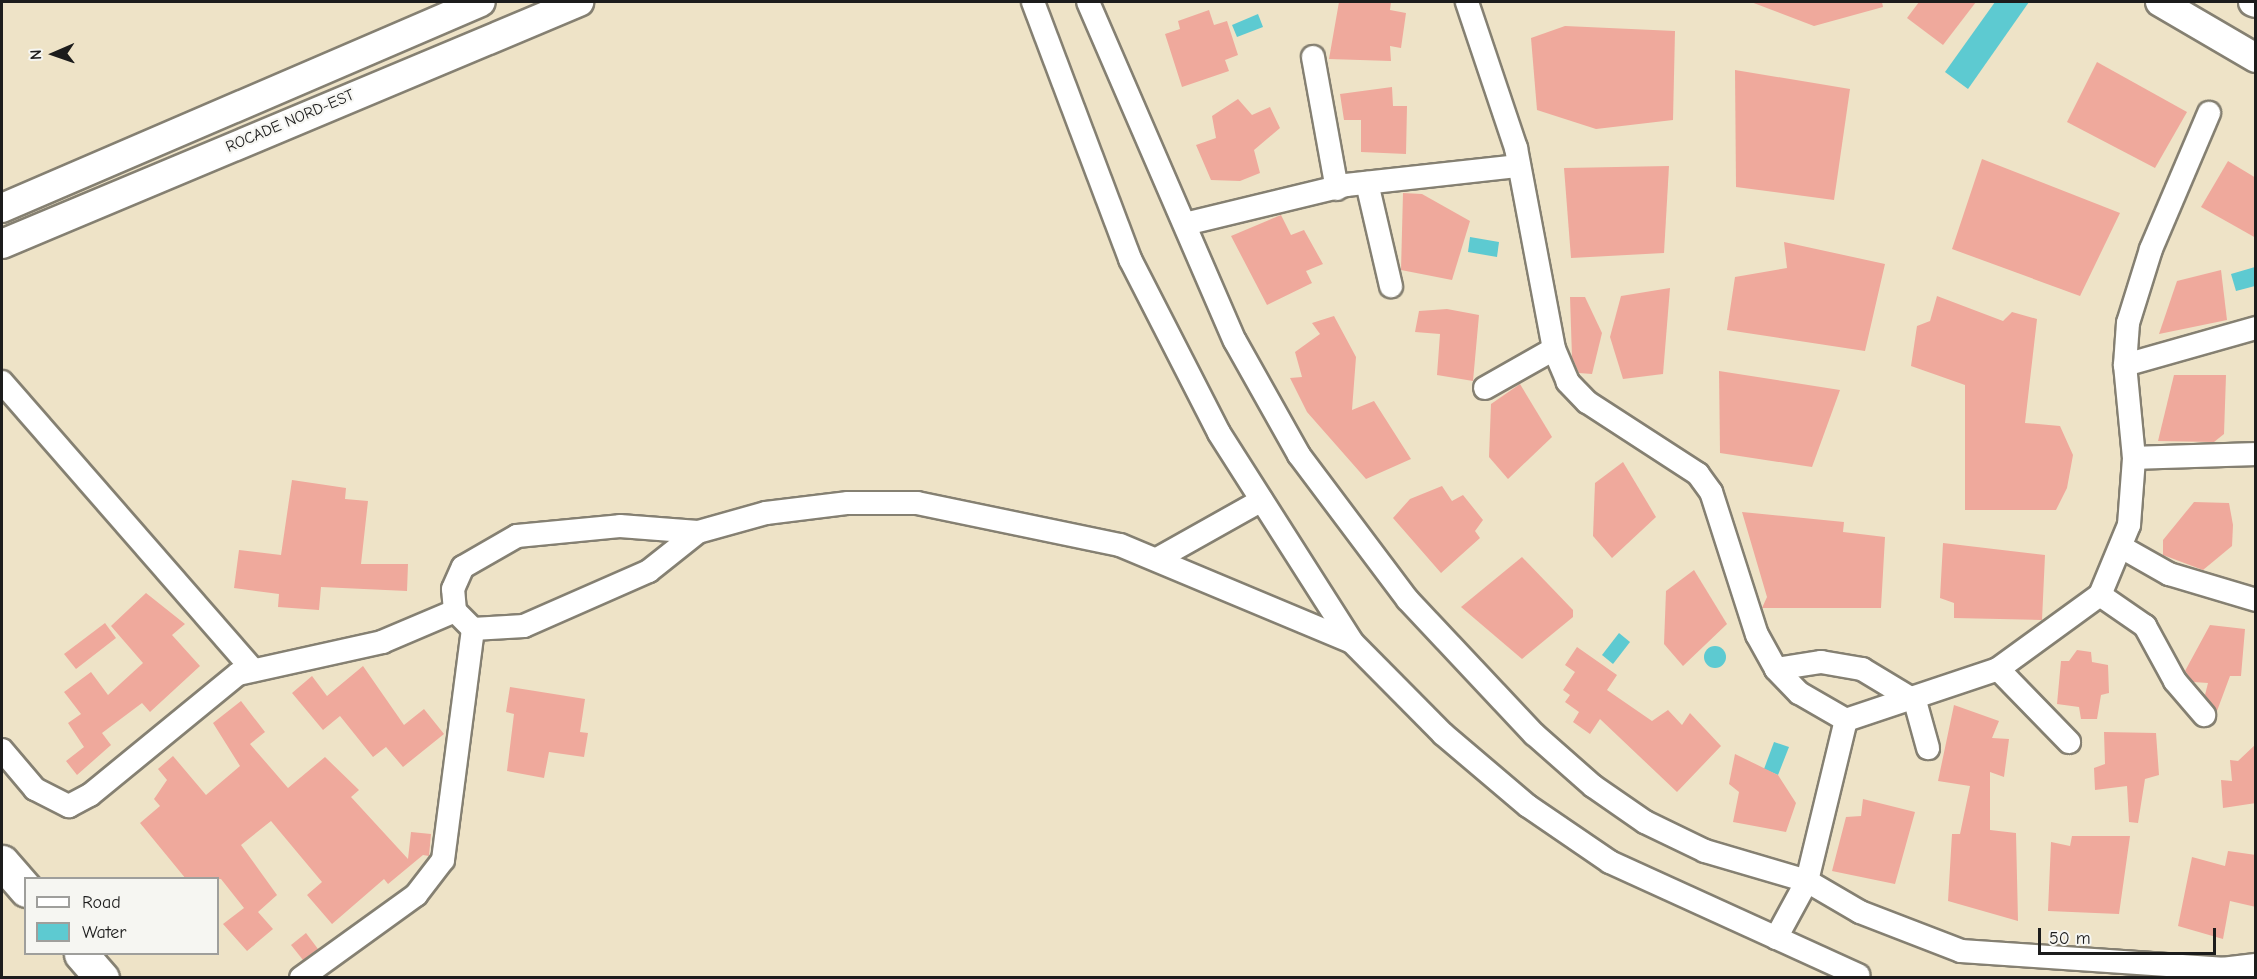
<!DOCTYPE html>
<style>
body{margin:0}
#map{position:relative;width:2257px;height:979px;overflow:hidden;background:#eee3c7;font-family:"Comic Neue",sans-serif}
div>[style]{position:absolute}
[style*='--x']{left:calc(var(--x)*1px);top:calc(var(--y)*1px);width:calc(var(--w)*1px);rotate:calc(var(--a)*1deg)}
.water>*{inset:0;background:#5dcad1}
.round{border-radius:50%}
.building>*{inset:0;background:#efa99c}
.roads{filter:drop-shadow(2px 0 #858072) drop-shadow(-2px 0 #858072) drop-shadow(0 2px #858072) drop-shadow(0 -2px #858072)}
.minor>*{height:22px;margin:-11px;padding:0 11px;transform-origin:11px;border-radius:11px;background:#fff}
.tertiary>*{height:28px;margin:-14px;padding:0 14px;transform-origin:14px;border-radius:14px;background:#fff}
.trunk>*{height:33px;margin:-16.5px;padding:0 16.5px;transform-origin:16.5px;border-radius:16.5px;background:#fff}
span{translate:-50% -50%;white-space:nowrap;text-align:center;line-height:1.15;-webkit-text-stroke:4.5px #f6f6f2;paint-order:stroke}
.street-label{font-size:16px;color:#1c1c1c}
.frame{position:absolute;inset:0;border:3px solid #1c1c1c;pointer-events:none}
.legend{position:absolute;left:24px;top:877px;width:195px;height:78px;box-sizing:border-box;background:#f6f6f2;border:2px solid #9f9f9c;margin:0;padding:8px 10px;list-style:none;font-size:18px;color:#1c1c1c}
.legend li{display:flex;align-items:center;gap:12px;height:30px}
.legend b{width:30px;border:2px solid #9f9f9c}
.north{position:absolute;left:24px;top:24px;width:60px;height:60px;-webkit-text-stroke:4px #f6f6f2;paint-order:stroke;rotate:268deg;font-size:16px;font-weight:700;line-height:24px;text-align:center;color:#1c1c1c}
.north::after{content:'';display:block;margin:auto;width:21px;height:27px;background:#1c1c1c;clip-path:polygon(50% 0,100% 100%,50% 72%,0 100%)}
.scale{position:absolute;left:2038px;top:928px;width:178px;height:27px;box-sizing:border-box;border:3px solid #1c1c1c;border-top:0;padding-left:8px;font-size:18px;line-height:21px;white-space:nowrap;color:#1c1c1c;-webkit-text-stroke:4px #f6f6f2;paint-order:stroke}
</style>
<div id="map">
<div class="water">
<i style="clip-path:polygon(1995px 2px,2029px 2px,1968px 89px,1945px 72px)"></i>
<i style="clip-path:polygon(1258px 14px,1263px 27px,1237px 37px,1232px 25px)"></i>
<i style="clip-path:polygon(1470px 237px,1499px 242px,1497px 257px,1468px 252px)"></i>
<i style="clip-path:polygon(2255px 267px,2255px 286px,2236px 291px,2231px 274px)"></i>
<i style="clip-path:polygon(1619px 633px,1630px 642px,1613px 664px,1602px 655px)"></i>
<i class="round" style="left:1704px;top:646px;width:22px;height:22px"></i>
<i style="clip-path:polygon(1774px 742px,1789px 747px,1778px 775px,1764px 769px)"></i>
</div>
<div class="building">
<i style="clip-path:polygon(1339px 2px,1391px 2px,1390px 10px,1406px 13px,1401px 48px,1390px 46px,1391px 61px,1329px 59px)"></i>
<i style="clip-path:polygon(1751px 2px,1882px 2px,1883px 7px,1814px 26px)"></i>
<i style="clip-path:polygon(1919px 2px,1976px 2px,1943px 45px,1907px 18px)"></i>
<i style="clip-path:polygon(1209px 10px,1214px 25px,1227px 21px,1238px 55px,1225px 60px,1229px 71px,1182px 87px,1165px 34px,1180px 29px,1178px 21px)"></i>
<i style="clip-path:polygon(1565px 26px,1675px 31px,1673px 120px,1596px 129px,1537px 110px,1531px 38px)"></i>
<i style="clip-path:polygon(2097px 62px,2187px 112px,2155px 168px,2067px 122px)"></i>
<i style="clip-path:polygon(1735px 70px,1850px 89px,1834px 200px,1736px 187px)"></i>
<i style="clip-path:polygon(1392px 87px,1393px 106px,1407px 106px,1406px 154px,1361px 152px,1361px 120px,1344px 120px,1340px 94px)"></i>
<i style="clip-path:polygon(1238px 99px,1252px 115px,1270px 107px,1280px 128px,1254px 150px,1260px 173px,1240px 181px,1211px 180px,1196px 145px,1216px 138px,1212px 116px)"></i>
<i style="clip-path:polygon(1982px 159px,2120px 213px,2080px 296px,1952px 249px)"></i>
<i style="clip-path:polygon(2228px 161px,2256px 178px,2256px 238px,2201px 207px)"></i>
<i style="clip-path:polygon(1669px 166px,1664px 253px,1571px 258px,1564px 168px)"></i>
<i style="clip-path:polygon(1403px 193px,1422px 194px,1470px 221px,1452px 280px,1401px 270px)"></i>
<i style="clip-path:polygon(1281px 215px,1291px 235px,1304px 230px,1323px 264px,1306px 271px,1312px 283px,1267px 305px,1231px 236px)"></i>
<i style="clip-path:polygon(1784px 242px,1885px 264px,1865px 351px,1727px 330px,1735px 277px,1787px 268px)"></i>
<i style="clip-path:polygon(2221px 270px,2227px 320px,2159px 334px,2177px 281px)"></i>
<i style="clip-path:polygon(1670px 288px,1663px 374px,1623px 379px,1610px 337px,1621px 296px)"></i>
<i style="clip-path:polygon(1937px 296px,2003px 321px,2012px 312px,2037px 319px,2025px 423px,2060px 426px,2073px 455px,2067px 488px,2056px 510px,1965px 510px,1965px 385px,1911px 366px,1917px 326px,1930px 321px)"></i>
<i style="clip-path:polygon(1570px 297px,1585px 297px,1602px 333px,1592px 374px,1579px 373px,1572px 357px)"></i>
<i style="clip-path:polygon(1447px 309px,1479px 315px,1473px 381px,1437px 375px,1440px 334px,1415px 332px,1419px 311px)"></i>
<i style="clip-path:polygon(1334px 316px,1356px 357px,1352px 410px,1374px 401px,1411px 459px,1366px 479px,1307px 412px,1290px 378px,1302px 377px,1295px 352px,1320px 334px,1312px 323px)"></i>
<i style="clip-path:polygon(1719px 371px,1840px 390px,1812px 467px,1720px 453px)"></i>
<i style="clip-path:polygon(2174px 375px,2226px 375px,2224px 434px,2214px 442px,2158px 441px)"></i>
<i style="clip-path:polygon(1520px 384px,1552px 437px,1508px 479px,1489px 457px,1491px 404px)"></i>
<i style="clip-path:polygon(1623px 462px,1656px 517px,1612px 558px,1593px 536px,1595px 483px)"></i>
<i style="clip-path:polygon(292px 480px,346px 488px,345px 499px,368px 501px,361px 564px,408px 564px,407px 591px,321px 587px,319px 610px,278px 607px,279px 594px,234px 588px,239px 550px,281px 555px)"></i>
<i style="clip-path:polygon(1442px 486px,1452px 501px,1463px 495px,1483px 520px,1475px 531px,1480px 538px,1441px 573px,1393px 518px,1410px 499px)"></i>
<i style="clip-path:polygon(2194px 502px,2229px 503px,2233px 525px,2232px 546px,2203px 570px,2163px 555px,2163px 540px)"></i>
<i style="clip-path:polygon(1742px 512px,1844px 522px,1843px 532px,1885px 537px,1881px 608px,1762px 608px,1767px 597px)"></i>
<i style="clip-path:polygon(1943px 543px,2045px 555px,2042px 620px,1954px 618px,1954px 603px,1940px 598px)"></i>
<i style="clip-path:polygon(1522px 557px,1573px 610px,1573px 617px,1522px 659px,1461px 607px)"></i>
<i style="clip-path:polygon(1694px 570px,1727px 624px,1683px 666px,1664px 644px,1666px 591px)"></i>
<i style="clip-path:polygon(146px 593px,185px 624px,172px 635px,200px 666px,150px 712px,142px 703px,102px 733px,111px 745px,77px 775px,66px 761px,84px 747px,68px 723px,81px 714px,64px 692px,91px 672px,108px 695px,143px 663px,111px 626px)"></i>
<i style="clip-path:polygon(105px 623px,116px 638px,76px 669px,64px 654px)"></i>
<i style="clip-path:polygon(2210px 625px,2245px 629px,2241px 676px,2230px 676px,2217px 711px,2205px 695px,2208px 683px,2193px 682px,2185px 671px)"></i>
<i style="clip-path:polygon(1577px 647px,1617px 675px,1607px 690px,1652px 721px,1668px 710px,1682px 725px,1690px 713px,1721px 746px,1677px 792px,1600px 719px,1590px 734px,1573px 722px,1579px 712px,1565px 702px,1570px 695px,1563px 690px,1575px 672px,1565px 665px)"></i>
<i style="clip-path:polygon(2077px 650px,2091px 652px,2092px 662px,2108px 665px,2109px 693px,2101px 695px,2097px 719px,2081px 719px,2079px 707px,2057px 704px,2061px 661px,2069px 661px)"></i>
<i style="clip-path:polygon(363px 666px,404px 725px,424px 709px,444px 734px,403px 767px,386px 747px,373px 757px,340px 716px,323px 730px,292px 693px,312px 676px,327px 696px)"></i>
<i style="clip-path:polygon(510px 687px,585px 699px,580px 732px,588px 733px,584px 757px,549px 752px,544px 778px,507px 771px,514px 714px,506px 712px)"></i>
<i style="clip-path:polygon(241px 701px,265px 732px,250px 744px,288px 788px,325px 757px,359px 790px,351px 797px,408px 859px,411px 832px,431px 834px,429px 856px,423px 855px,388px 884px,384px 879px,332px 924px,307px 895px,322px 882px,271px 821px,241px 845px,277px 895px,258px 912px,273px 929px,247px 951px,223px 924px,244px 908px,221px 879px,186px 879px,140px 823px,160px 806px,154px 799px,167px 780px,158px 769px,173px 756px,206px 795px,240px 766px,213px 723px)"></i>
<i style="clip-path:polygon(1954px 705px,1999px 721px,1992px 738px,2009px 739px,2004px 777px,1990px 772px,1990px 830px,2016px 833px,2018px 921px,1948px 901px,1952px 834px,1960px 834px,1970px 786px,1938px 781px)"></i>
<i style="clip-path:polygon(2104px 732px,2156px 733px,2159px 775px,2145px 779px,2138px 823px,2129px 822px,2127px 786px,2095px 790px,2094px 768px,2105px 764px)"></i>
<i style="clip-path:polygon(2256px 744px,2256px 803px,2223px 808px,2221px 780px,2232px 781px,2230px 760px,2238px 761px)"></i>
<i style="clip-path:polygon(1735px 754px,1778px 775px,1796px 803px,1786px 832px,1733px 822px,1739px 792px,1729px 784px)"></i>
<i style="clip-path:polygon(1863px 799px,1915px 812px,1895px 884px,1832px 871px,1846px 817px,1861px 816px)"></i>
<i style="clip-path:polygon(2072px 836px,2130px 836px,2119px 914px,2048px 911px,2051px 842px,2070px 846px)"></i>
<i style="clip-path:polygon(2228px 851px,2256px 855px,2256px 907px,2230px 901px,2223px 939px,2178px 926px,2192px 857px,2225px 866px)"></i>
<i style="clip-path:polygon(306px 933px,318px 949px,303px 960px,291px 945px)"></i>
</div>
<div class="roads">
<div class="minor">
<i style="--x:1033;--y:2;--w:275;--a:69.3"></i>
<i style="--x:1130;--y:259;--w:195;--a:62.9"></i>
<i style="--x:1219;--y:433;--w:248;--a:57.5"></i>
<i style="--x:1352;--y:642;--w:129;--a:45.3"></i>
<i style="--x:1443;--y:734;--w:111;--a:40.3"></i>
<i style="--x:1528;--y:806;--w:99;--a:34.3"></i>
<i style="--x:1610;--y:862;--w:273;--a:24.5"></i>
<i style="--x:1088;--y:2;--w:369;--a:66.6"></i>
<i style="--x:1235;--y:341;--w:131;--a:60.7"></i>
<i style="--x:1299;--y:455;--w:181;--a:53.1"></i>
<i style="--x:1408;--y:600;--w:184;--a:46.8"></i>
<i style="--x:1534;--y:734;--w:79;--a:41.4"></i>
<i style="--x:1593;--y:786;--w:63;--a:34.7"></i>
<i style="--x:1645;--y:822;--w:67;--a:25.8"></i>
<i style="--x:1705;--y:851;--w:106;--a:16.4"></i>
<i style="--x:1807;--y:881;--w:166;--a:-76.4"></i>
<i style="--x:1846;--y:720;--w:54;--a:-150.1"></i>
<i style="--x:1799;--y:693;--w:33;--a:-134"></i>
<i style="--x:1776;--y:669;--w:39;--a:-119"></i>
<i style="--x:1757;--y:635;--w:150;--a:-107.8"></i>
<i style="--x:1711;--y:492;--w:22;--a:-126"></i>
<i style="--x:1698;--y:474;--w:132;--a:-147"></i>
<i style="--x:1587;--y:402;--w:28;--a:-134"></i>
<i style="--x:1568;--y:382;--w:36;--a:-113"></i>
<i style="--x:1554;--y:349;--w:205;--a:-100.7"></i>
<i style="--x:1516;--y:148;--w:154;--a:-108.6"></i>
<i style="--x:1313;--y:57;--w:134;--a:79.7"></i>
<i style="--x:1367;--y:183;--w:106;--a:76.9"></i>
<i style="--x:1185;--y:224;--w:166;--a:-13.6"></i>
<i style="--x:1346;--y:185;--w:174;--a:-6.3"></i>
<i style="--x:2125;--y:365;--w:136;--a:-15.8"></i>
<i style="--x:2;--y:382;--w:382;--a:48.9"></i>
<i style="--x:1485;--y:388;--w:79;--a:-29.5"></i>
<i style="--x:2134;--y:458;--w:120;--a:-1.9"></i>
<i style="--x:698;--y:532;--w:63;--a:141.5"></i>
<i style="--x:649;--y:571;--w:137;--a:156.3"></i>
<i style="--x:524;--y:626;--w:51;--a:176.6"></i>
<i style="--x:473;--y:629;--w:25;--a:-135"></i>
<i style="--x:455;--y:611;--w:22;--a:-95"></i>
<i style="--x:453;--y:589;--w:24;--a:-66"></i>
<i style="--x:463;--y:567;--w:62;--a:-29.9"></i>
<i style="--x:517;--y:536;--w:103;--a:-5.5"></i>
<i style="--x:620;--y:526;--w:78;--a:4.4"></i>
<i style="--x:698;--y:532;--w:71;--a:-15.6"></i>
<i style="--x:766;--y:513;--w:83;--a:-7"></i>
<i style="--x:848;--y:503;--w:69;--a:0"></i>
<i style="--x:917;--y:503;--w:207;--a:11.7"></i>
<i style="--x:1120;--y:545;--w:251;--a:22.7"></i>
<i style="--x:2123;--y:548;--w:53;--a:29.5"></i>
<i style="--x:2169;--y:574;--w:91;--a:16.6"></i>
<i style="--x:1157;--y:559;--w:120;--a:-29.3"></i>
<i style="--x:2100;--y:595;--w:55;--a:34.6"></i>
<i style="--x:2145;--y:626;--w:63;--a:61.4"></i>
<i style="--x:2175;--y:681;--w:45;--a:49.5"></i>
<i style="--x:1776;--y:669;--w:46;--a:-8.8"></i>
<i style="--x:1821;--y:662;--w:42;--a:9.7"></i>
<i style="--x:1862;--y:669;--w:62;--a:31.1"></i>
<i style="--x:1915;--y:701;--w:49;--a:74.5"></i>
<i style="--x:1998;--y:669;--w:102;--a:45.8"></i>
<i style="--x:1846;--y:720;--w:160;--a:-18.5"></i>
<i style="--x:1998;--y:669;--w:126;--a:-36"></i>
<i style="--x:2100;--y:595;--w:76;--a:-67.5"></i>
<i style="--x:2129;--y:525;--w:67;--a:-85.7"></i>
<i style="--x:2134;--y:458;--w:93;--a:-95.5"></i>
<i style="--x:2125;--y:365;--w:42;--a:-85.9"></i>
<i style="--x:2128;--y:323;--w:77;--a:-72.7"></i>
<i style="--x:2151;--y:249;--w:148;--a:-66.9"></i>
<i style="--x:2;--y:750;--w:51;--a:49.8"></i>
<i style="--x:35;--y:789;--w:38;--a:27"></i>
<i style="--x:69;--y:806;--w:24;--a:-28"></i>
<i style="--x:90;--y:795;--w:191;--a:-39.3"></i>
<i style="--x:238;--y:674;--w:148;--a:-12.5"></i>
<i style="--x:382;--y:642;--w:79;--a:-23"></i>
<i style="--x:1776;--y:938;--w:65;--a:-61.5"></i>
<i style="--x:1807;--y:881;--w:61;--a:30.3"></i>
<i style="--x:1860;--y:912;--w:108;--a:21.1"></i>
<i style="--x:1961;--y:951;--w:262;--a:3.9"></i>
<i style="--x:2222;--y:969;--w:34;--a:-7"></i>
<i style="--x:301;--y:978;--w:142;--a:-35.8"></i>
<i style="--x:416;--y:895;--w:44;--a:-52.4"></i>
<i style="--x:443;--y:860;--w:233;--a:-82.6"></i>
</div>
<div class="tertiary">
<i style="--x:2160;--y:2;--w:111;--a:30.3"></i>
<i style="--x:2253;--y:2;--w:3;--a:18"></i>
<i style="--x:2;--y:208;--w:521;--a:-23.27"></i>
<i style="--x:2;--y:244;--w:626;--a:-22.75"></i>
</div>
<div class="trunk">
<i style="--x:2;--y:862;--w:37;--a:49"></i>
<i style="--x:81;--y:954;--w:32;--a:49"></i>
</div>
</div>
<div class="street-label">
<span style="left:290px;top:121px;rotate:-23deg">ROCADE NORD-EST</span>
</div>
<div class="frame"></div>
<ul class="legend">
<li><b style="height:8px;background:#fff"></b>Road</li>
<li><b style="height:16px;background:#5dcad1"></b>Water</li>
</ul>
<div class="north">N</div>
<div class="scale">50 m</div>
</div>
